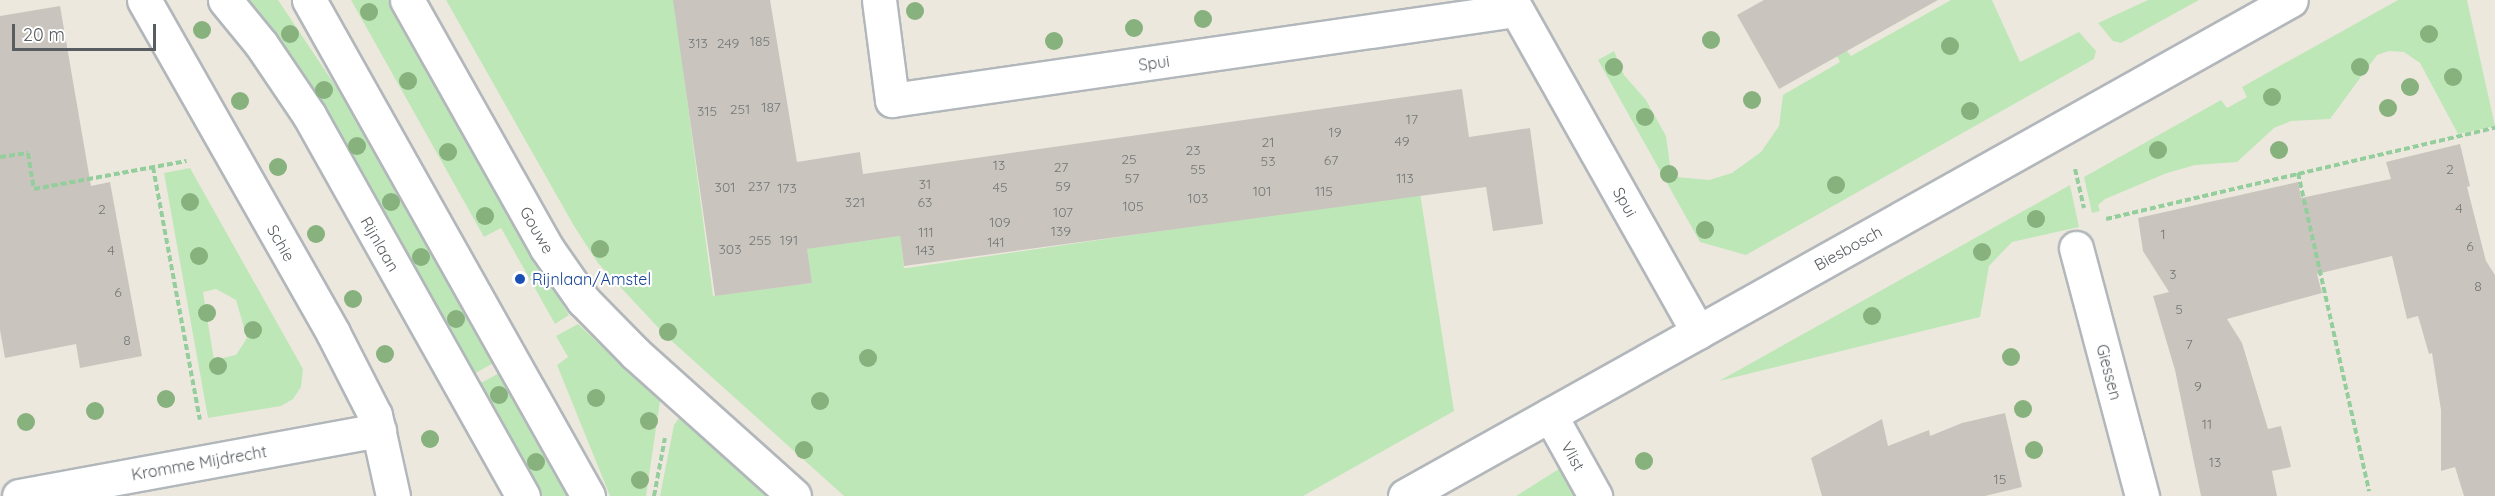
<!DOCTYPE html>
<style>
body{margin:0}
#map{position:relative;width:2495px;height:496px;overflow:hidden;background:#ede8de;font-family:Quicksand,sans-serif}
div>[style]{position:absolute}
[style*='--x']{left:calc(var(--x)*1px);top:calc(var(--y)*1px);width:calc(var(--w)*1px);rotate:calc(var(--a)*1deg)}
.green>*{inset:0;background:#bee7b8}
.building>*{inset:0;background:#c9c5be}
.path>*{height:4px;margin-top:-2px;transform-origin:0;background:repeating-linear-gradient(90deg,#93ce9c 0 6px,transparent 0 9px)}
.roads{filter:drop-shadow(2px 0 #b2b7bb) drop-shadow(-2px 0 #b2b7bb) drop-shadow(0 2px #b2b7bb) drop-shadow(0 -2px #b2b7bb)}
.street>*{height:33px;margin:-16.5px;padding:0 16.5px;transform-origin:16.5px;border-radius:16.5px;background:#fff}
.secondary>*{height:33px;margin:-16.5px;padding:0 16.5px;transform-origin:16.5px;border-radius:16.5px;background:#fff}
.trees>*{width:18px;height:18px;margin:-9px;border-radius:50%;background:#87b17d}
.dots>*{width:16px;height:16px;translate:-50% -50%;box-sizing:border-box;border:3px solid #fff;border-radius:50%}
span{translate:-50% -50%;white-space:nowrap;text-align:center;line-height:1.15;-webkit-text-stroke:4.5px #fff;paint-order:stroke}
.number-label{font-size:14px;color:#747778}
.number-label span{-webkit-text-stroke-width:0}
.street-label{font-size:16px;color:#585d61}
.transit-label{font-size:16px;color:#164399}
.left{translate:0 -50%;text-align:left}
.scale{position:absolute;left:12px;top:24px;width:144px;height:27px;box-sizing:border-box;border:3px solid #585d61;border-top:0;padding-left:8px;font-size:18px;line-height:21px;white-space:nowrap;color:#585d61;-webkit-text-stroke:4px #fff;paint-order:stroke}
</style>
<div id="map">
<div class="green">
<i style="clip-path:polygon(243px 0,278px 0,375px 145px,497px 361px,472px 375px,303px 76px)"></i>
<i style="clip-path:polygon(351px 0,388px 0,569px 315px,555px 324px,501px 228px,484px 237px)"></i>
<i style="clip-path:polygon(446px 0,674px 0,713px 296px,812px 283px,805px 249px,900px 236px,904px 268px,907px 268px,1420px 193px,1454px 411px,1303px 496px,844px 496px,665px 335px,598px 263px,574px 226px)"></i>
<i style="clip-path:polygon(1951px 0,1992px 0,2020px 62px,2079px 32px,2096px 51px,2094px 59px,1746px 255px,1700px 242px,1598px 60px,1614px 51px,1624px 75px,1646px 100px,1666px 136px,1671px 173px,1676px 177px,1709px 180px,1732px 173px,1761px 152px,1779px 126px,1783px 95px,1840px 62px,1837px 56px,1847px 51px,1851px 56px)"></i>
<i style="clip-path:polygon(2148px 0,2199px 0,2121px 43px,2113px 41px,2098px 23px)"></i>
<i style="clip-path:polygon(2398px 0,2467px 0,2495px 126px,2458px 134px,2420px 63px,2404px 52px,2389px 51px,2377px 55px,2330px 119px,2291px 121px,2274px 128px,2237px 162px,2195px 165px,2167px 173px,2105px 199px,2098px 205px,2100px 211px,2092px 213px,2084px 177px,2221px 100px,2227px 108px,2247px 97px,2242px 87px)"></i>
<i style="clip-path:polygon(evenodd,190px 168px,303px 369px,301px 387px,293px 399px,281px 406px,208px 418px,164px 173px,190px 168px,216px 289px,236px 300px,247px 338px,236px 355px,214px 360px,203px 292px,216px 289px)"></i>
<i style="clip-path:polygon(2070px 185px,2079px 227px,2012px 242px,1989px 266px,1980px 317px,1719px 381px)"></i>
<i style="clip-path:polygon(578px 324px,660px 401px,646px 496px,610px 496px,557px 365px,568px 357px,556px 336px)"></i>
<i style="clip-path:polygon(503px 371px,573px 496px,540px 496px,477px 385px)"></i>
<i style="clip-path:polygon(679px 418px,686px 421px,769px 496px,660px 496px,674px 425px)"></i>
<i style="clip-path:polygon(1562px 467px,1578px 496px,1516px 496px)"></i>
</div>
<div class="building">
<i style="clip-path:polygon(673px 0,770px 0,797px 162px,860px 152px,863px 174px,1462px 89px,1469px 137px,1530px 128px,1543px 224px,1493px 231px,1486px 187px,904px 266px,900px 236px,807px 249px,812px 283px,715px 296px)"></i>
<i style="clip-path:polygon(1764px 0,1938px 0,1779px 89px,1737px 15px)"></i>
<i style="clip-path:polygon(60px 6px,91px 186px,110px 182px,142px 356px,80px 368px,76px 344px,5px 358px,0 330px,0 16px)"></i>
<i style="clip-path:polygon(2460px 144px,2470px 186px,2467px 187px,2486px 261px,2495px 275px,2495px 496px,2464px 496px,2455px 467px,2441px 471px,2441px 410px,2432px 353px,2429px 354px,2418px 316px,2407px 319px,2392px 256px,2317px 274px,2322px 293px,2227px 319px,2242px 343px,2268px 429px,2281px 426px,2291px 467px,2272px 471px,2277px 496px,2201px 496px,2175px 370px,2153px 296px,2169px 292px,2143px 251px,2138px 218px,2298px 182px,2301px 198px,2391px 179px,2386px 162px)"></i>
<i style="clip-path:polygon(2005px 413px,2022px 487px,1985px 496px,1822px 496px,1811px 458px,1882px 419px,1888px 446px,1929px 430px,1930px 436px,1962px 423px)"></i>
</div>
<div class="path">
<i style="--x:0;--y:157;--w:28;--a:-8"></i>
<i style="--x:28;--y:153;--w:36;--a:81"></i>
<i style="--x:34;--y:189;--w:155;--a:-10.4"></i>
<i style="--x:153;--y:167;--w:257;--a:79.5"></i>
<i style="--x:2075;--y:169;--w:40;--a:77"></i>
<i style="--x:2298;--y:173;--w:326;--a:77.4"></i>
<i style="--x:2106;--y:219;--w:400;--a:-13.2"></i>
<i style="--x:654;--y:496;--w:59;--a:-79.3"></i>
</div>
<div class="roads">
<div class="street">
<i style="--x:144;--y:0;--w:383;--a:60.4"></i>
<i style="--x:333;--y:333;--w:92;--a:62.9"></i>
<i style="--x:375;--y:415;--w:83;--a:77.5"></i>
<i style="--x:407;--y:0;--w:283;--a:60.6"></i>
<i style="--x:546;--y:247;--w:65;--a:55.1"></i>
<i style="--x:583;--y:300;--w:76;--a:45.5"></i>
<i style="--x:636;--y:354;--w:212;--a:41.9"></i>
<i style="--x:879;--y:0;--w:101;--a:82.6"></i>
<i style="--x:892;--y:100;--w:630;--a:-8.21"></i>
<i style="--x:1511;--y:0;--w:381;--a:60.6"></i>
<i style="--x:2076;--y:248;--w:257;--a:75.1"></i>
<i style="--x:1550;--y:415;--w:93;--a:60.9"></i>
<i style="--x:19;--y:496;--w:366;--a:-10.4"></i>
<i style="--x:1405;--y:496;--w:1015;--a:-29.24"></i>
</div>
<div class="secondary">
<i style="--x:225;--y:0;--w:57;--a:50.7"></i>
<i style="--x:261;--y:44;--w:86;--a:55.9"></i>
<i style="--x:309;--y:115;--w:437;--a:60.7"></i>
<i style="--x:309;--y:0;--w:569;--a:60.64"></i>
</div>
</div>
<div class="trees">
<i style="left:915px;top:11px"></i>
<i style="left:369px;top:12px"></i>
<i style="left:1203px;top:19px"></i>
<i style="left:1134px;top:28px"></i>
<i style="left:202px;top:30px"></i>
<i style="left:290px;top:34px"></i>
<i style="left:2429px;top:34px"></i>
<i style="left:1711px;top:40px"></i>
<i style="left:1054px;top:41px"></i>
<i style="left:1950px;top:46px"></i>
<i style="left:1614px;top:67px"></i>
<i style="left:2360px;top:67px"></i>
<i style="left:2453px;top:77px"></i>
<i style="left:408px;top:81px"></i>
<i style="left:2410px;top:87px"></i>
<i style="left:324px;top:90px"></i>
<i style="left:2272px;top:97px"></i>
<i style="left:1752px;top:100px"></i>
<i style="left:240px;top:101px"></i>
<i style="left:2388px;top:108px"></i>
<i style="left:1970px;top:111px"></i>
<i style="left:1645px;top:117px"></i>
<i style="left:357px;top:146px"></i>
<i style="left:2158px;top:150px"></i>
<i style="left:2279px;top:150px"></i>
<i style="left:448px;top:152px"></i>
<i style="left:278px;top:167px"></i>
<i style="left:1669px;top:174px"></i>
<i style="left:1836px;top:185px"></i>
<i style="left:190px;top:202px"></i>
<i style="left:391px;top:202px"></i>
<i style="left:485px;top:216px"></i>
<i style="left:2036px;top:219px"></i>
<i style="left:1705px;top:230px"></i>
<i style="left:316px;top:234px"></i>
<i style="left:600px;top:249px"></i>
<i style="left:1982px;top:252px"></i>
<i style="left:199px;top:256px"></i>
<i style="left:421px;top:257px"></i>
<i style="left:353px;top:299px"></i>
<i style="left:207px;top:313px"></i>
<i style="left:1872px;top:316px"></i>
<i style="left:456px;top:319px"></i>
<i style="left:253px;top:330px"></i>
<i style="left:668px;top:332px"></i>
<i style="left:385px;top:354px"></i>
<i style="left:2011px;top:357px"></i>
<i style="left:868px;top:358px"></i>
<i style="left:218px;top:366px"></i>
<i style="left:499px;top:395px"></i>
<i style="left:596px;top:398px"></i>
<i style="left:166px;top:399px"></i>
<i style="left:820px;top:401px"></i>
<i style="left:2023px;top:409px"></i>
<i style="left:95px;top:411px"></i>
<i style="left:649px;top:421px"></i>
<i style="left:26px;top:422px"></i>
<i style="left:430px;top:439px"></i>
<i style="left:804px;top:450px"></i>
<i style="left:2034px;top:450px"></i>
<i style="left:1644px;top:461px"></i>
<i style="left:536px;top:462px"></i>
<i style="left:640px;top:480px"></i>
</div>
<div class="dots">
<i style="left:520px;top:279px;background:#1a4fb4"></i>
</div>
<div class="number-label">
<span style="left:760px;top:41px">185</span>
<span style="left:698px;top:43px">313</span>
<span style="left:728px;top:43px">249</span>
<span style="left:771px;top:107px">187</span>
<span style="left:740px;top:109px">251</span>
<span style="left:707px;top:111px">315</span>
<span style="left:1412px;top:119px">17</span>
<span style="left:1335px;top:132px">19</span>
<span style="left:1402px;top:141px">49</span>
<span style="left:1268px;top:142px">21</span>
<span style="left:1193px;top:150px">23</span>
<span style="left:1129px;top:159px">25</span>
<span style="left:1331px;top:160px">67</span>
<span style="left:1268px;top:161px">53</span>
<span style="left:999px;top:165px">13</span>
<span style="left:1061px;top:167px">27</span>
<span style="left:1198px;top:169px">55</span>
<span style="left:2450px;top:169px">2</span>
<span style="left:1132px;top:178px">57</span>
<span style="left:1405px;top:178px">113</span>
<span style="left:925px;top:184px">31</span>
<span style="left:759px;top:186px">237</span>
<span style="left:1063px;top:186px">59</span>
<span style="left:725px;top:187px">301</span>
<span style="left:1000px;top:187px">45</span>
<span style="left:787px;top:188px">173</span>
<span style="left:1262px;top:191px">101</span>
<span style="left:1324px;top:191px">115</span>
<span style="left:1198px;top:198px">103</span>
<span style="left:855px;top:202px">321</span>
<span style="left:925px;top:202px">63</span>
<span style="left:1133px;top:206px">105</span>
<span style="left:2459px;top:208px">4</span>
<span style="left:102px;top:209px">2</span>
<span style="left:1063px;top:212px">107</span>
<span style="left:1000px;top:222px">109</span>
<span style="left:1061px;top:231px">139</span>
<span style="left:926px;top:232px">111</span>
<span style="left:2163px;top:234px">1</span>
<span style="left:760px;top:240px">255</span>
<span style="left:789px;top:240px">191</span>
<span style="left:996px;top:242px">141</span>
<span style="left:2470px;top:246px">6</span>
<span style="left:730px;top:249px">303</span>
<span style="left:111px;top:250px">4</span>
<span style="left:925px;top:250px">143</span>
<span style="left:2173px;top:274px">3</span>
<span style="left:2478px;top:286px">8</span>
<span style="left:118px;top:292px">6</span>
<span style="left:2179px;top:309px">5</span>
<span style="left:127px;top:340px">8</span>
<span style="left:2189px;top:344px">7</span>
<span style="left:2198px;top:386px">9</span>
<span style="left:2207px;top:424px">11</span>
<span style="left:2215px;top:462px">13</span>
<span style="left:2000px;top:479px">15</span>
</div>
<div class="street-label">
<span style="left:1154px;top:63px;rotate:-8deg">Spui</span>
<span style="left:1625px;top:202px;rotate:61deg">Spui</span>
<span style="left:537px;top:230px;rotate:60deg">Gouwe</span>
<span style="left:281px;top:243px;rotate:60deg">Schie</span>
<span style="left:380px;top:244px;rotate:60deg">Rijnlaan</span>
<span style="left:1848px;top:248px;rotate:-29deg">Biesbosch</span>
<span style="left:2109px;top:372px;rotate:75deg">Giessen</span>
<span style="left:1573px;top:456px;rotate:61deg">Vlist</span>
<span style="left:199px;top:463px;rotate:-10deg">Kromme Mijdrecht</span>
</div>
<div class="transit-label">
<span class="left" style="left:532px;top:279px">Rijnlaan/Amstel</span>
</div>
<div class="scale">20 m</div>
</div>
